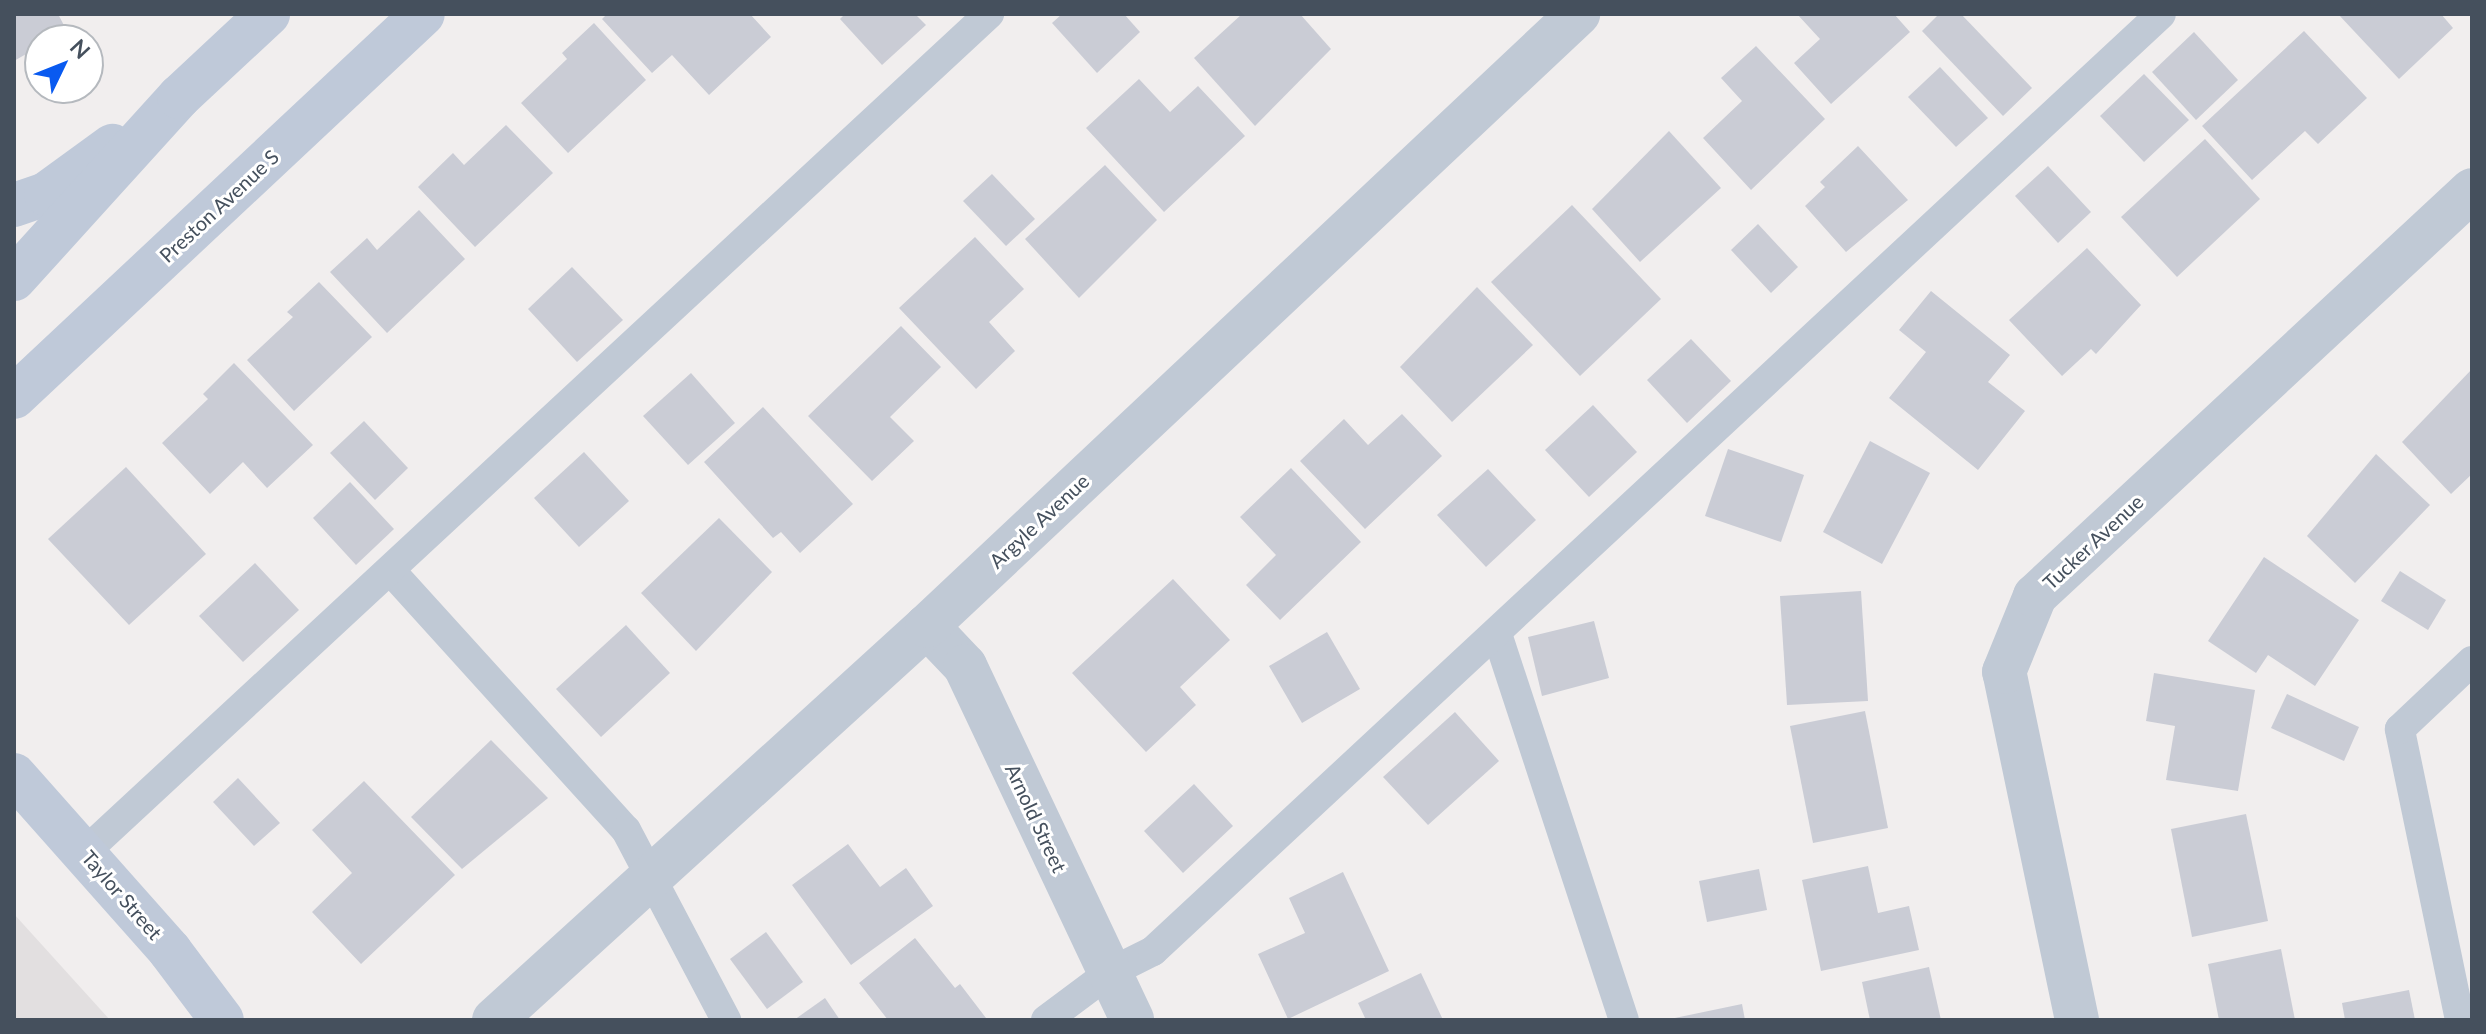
<!DOCTYPE html>
<style>
body{margin:0}
#map{position:relative;width:2486px;height:1034px;overflow:hidden;background:#f1eeee;font-family:Lato,sans-serif}
div>[style]{position:absolute}
[style*='--x']{left:calc(var(--x)*1px);top:calc(var(--y)*1px);width:calc(var(--w)*1px);rotate:calc(var(--a)*1deg)}
.education>*{inset:0;background:#e2dfe0}
.building>*{inset:0;background:#caccd5}
.service>*{height:30px;margin:-15px;padding:0 15px;transform-origin:15px;border-radius:15px;background:#c0c9d5}
.minor>*{height:44px;margin:-22px;padding:0 22px;transform-origin:22px;border-radius:22px;background:#c0c9d5}
.secondary>*{height:44px;margin:-22px;padding:0 22px;transform-origin:22px;border-radius:22px;background:#bfc9d9}
span{translate:-50% -50%;white-space:nowrap;text-align:center;line-height:1.15;-webkit-text-stroke:6px #fff;paint-order:stroke}
.street-label{font-size:20px;color:#45505d}
.frame{position:absolute;inset:0;border:16px solid #45505d;pointer-events:none}
.north{position:absolute;left:24px;top:24px;width:80px;height:80px;box-sizing:border-box;background:#fff;border:2px solid #b5b9be;border-radius:50%;rotate:47deg;font-size:22px;font-weight:700;line-height:32px;text-align:center;color:#45505d}
.north::after{content:'';display:block;margin:auto;width:28px;height:36px;background:#095af0;clip-path:polygon(50% 0,100% 100%,50% 72%,0 100%)}
</style>
<div id="map">
<div class="education">
<i style="clip-path:polygon(14px 914px,110px 1020px,14px 1020px)"></i>
</div>
<div class="building">
<i style="clip-path:polygon(14px 14px,58px 14px,67px 31px,40px 40px,40px 46px,14px 61px)"></i>
<i style="clip-path:polygon(607px 14px,750px 14px,771px 37px,709px 95px,672px 55px,652px 73px,602px 19px)"></i>
<i style="clip-path:polygon(845px 14px,915px 14px,926px 25px,882px 65px,840px 19px)"></i>
<i style="clip-path:polygon(1062px 14px,1124px 14px,1140px 32px,1097px 73px,1052px 23px)"></i>
<i style="clip-path:polygon(1242px 14px,1300px 14px,1331px 49px,1255px 126px,1194px 58px)"></i>
<i style="clip-path:polygon(1797px 14px,1894px 14px,1910px 32px,1831px 104px,1794px 63px,1820px 39px)"></i>
<i style="clip-path:polygon(1939px 14px,1961px 14px,2032px 88px,2003px 116px,1922px 31px)"></i>
<i style="clip-path:polygon(2338px 14px,2441px 14px,2453px 28px,2399px 79px)"></i>
<i style="clip-path:polygon(594px 23px,646px 80px,568px 153px,521px 103px,567px 59px,562px 53px)"></i>
<i style="clip-path:polygon(2304px 31px,2367px 98px,2318px 144px,2305px 131px,2252px 180px,2202px 126px)"></i>
<i style="clip-path:polygon(2194px 32px,2238px 80px,2196px 120px,2152px 72px)"></i>
<i style="clip-path:polygon(1756px 46px,1825px 119px,1751px 190px,1703px 138px,1742px 101px,1721px 78px)"></i>
<i style="clip-path:polygon(1940px 67px,1988px 118px,1956px 147px,1908px 97px)"></i>
<i style="clip-path:polygon(2144px 74px,2189px 120px,2144px 162px,2100px 116px)"></i>
<i style="clip-path:polygon(1139px 79px,1170px 112px,1198px 86px,1245px 136px,1164px 212px,1086px 128px)"></i>
<i style="clip-path:polygon(506px 125px,553px 173px,475px 247px,418px 187px,453px 153px,464px 165px)"></i>
<i style="clip-path:polygon(1669px 131px,1721px 188px,1640px 262px,1592px 209px)"></i>
<i style="clip-path:polygon(2205px 139px,2260px 199px,2177px 277px,2121px 217px)"></i>
<i style="clip-path:polygon(1858px 146px,1908px 200px,1846px 252px,1805px 206px,1825px 187px,1820px 182px)"></i>
<i style="clip-path:polygon(1105px 165px,1157px 220px,1079px 298px,1025px 239px)"></i>
<i style="clip-path:polygon(2048px 166px,2091px 212px,2058px 243px,2015px 196px)"></i>
<i style="clip-path:polygon(992px 174px,1035px 219px,1006px 246px,963px 201px)"></i>
<i style="clip-path:polygon(1572px 205px,1661px 299px,1580px 376px,1491px 282px)"></i>
<i style="clip-path:polygon(419px 210px,465px 259px,387px 333px,330px 272px,367px 238px,377px 250px)"></i>
<i style="clip-path:polygon(1758px 224px,1798px 267px,1771px 293px,1731px 250px)"></i>
<i style="clip-path:polygon(975px 237px,1024px 289px,989px 322px,1015px 351px,976px 389px,899px 308px)"></i>
<i style="clip-path:polygon(2087px 248px,2141px 305px,2096px 354px,2091px 349px,2062px 376px,2009px 320px)"></i>
<i style="clip-path:polygon(572px 267px,623px 320px,577px 362px,528px 309px)"></i>
<i style="clip-path:polygon(319px 282px,372px 337px,294px 411px,247px 360px,293px 317px,287px 312px)"></i>
<i style="clip-path:polygon(1477px 287px,1533px 345px,1452px 422px,1400px 367px)"></i>
<i style="clip-path:polygon(1931px 291px,2010px 355px,1988px 382px,2025px 411px,1978px 470px,1889px 398px,1926px 352px,1899px 330px)"></i>
<i style="clip-path:polygon(901px 326px,941px 367px,890px 417px,914px 441px,872px 481px,808px 416px)"></i>
<i style="clip-path:polygon(1691px 339px,1731px 381px,1687px 423px,1647px 380px)"></i>
<i style="clip-path:polygon(234px 363px,313px 445px,267px 488px,243px 462px,210px 494px,162px 443px,208px 399px,203px 394px)"></i>
<i style="clip-path:polygon(2472px 369px,2472px 474px,2451px 494px,2402px 442px)"></i>
<i style="clip-path:polygon(691px 373px,735px 423px,688px 465px,643px 416px)"></i>
<i style="clip-path:polygon(1593px 405px,1637px 452px,1589px 497px,1545px 450px)"></i>
<i style="clip-path:polygon(763px 407px,853px 504px,800px 553px,781px 532px,773px 538px,704px 462px)"></i>
<i style="clip-path:polygon(1402px 414px,1442px 456px,1365px 529px,1300px 461px,1344px 419px,1368px 445px)"></i>
<i style="clip-path:polygon(364px 421px,408px 468px,375px 500px,330px 453px)"></i>
<i style="clip-path:polygon(1870px 441px,1930px 473px,1882px 564px,1823px 532px)"></i>
<i style="clip-path:polygon(1728px 449px,1804px 475px,1781px 542px,1705px 516px)"></i>
<i style="clip-path:polygon(584px 452px,629px 501px,579px 547px,534px 498px)"></i>
<i style="clip-path:polygon(2376px 454px,2430px 505px,2355px 583px,2307px 536px)"></i>
<i style="clip-path:polygon(126px 467px,206px 554px,129px 625px,48px 539px)"></i>
<i style="clip-path:polygon(1291px 468px,1361px 542px,1280px 620px,1246px 585px,1276px 555px,1240px 517px)"></i>
<i style="clip-path:polygon(1488px 469px,1536px 520px,1486px 567px,1437px 515px)"></i>
<i style="clip-path:polygon(350px 482px,394px 529px,356px 565px,313px 518px)"></i>
<i style="clip-path:polygon(719px 518px,772px 572px,696px 651px,641px 593px)"></i>
<i style="clip-path:polygon(2264px 557px,2359px 620px,2315px 686px,2268px 655px,2256px 673px,2208px 641px)"></i>
<i style="clip-path:polygon(255px 563px,299px 610px,243px 662px,199px 616px)"></i>
<i style="clip-path:polygon(2400px 571px,2446px 600px,2428px 630px,2381px 601px)"></i>
<i style="clip-path:polygon(1173px 579px,1230px 640px,1180px 687px,1196px 705px,1146px 752px,1072px 673px)"></i>
<i style="clip-path:polygon(1861px 591px,1868px 701px,1787px 705px,1780px 596px)"></i>
<i style="clip-path:polygon(1594px 621px,1609px 678px,1542px 696px,1528px 637px)"></i>
<i style="clip-path:polygon(626px 625px,670px 673px,601px 737px,556px 689px)"></i>
<i style="clip-path:polygon(1327px 632px,1360px 689px,1302px 723px,1269px 666px)"></i>
<i style="clip-path:polygon(2154px 673px,2255px 690px,2238px 791px,2166px 780px,2175px 726px,2146px 721px)"></i>
<i style="clip-path:polygon(2287px 694px,2359px 727px,2344px 761px,2271px 728px)"></i>
<i style="clip-path:polygon(1865px 711px,1888px 828px,1813px 843px,1790px 726px)"></i>
<i style="clip-path:polygon(1455px 712px,1499px 761px,1428px 825px,1383px 777px)"></i>
<i style="clip-path:polygon(491px 740px,548px 798px,462px 869px,411px 817px)"></i>
<i style="clip-path:polygon(238px 778px,280px 823px,254px 846px,213px 802px)"></i>
<i style="clip-path:polygon(364px 781px,455px 875px,361px 964px,312px 912px,352px 873px,312px 830px)"></i>
<i style="clip-path:polygon(1194px 784px,1233px 826px,1183px 873px,1144px 831px)"></i>
<i style="clip-path:polygon(2246px 814px,2268px 921px,2192px 937px,2171px 829px)"></i>
<i style="clip-path:polygon(848px 844px,880px 887px,906px 868px,933px 906px,851px 965px,792px 885px)"></i>
<i style="clip-path:polygon(1868px 866px,1878px 913px,1909px 906px,1919px 950px,1821px 971px,1802px 880px)"></i>
<i style="clip-path:polygon(1759px 869px,1767px 910px,1707px 922px,1699px 881px)"></i>
<i style="clip-path:polygon(1343px 872px,1389px 971px,1288px 1019px,1258px 954px,1305px 933px,1289px 898px)"></i>
<i style="clip-path:polygon(766px 932px,803px 982px,767px 1009px,730px 959px)"></i>
<i style="clip-path:polygon(915px 938px,955px 988px,960px 984px,986px 1018px,888px 1020px,859px 983px)"></i>
<i style="clip-path:polygon(2281px 949px,2295px 1020px,2219px 1020px,2208px 964px)"></i>
<i style="clip-path:polygon(1929px 967px,1941px 1020px,1870px 1020px,1862px 982px)"></i>
<i style="clip-path:polygon(1421px 973px,1443px 1020px,1366px 1020px,1358px 1003px)"></i>
<i style="clip-path:polygon(2409px 990px,2415px 1020px,2345px 1020px,2342px 1003px)"></i>
<i style="clip-path:polygon(825px 998px,840px 1020px,794px 1020px)"></i>
<i style="clip-path:polygon(1742px 1004px,1745px 1020px,1670px 1020px,1670px 1019px)"></i>
</div>
<div class="service">
<i style="--x:390;--y:570;--w:351;--a:47.8"></i>
<i style="--x:626;--y:830;--w:215;--a:62.2"></i>
<i style="--x:1497;--y:634;--w:406;--a:71.8"></i>
<i style="--x:85;--y:852;--w:1233;--a:-42.83"></i>
<i style="--x:1046;--y:1020;--w:79;--a:-36.7"></i>
<i style="--x:1109;--y:973;--w:49;--a:-26.6"></i>
<i style="--x:1153;--y:951;--w:1376;--a:-42.91"></i>
<i style="--x:2460;--y:1020;--w:297;--a:-101.7"></i>
<i style="--x:2400;--y:729;--w:99;--a:-43.4"></i>
</div>
<div class="minor">
<i style="--x:927;--y:626;--w:55;--a:46.5"></i>
<i style="--x:965;--y:666;--w:391;--a:64.7"></i>
<i style="--x:494;--y:1020;--w:585;--a:-42.3"></i>
<i style="--x:927;--y:626;--w:894;--a:-43.23"></i>
<i style="--x:2077;--y:1020;--w:356;--a:-101.8"></i>
<i style="--x:2004;--y:672;--w:82;--a:-67.8"></i>
<i style="--x:2035;--y:596;--w:596;--a:-42.89"></i>
</div>
<div class="secondary">
<i style="--x:14;--y:205;--w:34;--a:-19"></i>
<i style="--x:46;--y:194;--w:82;--a:-36"></i>
<i style="--x:14;--y:279;--w:246;--a:-47.8"></i>
<i style="--x:179;--y:97;--w:122;--a:-43"></i>
<i style="--x:14;--y:397;--w:560;--a:-43.12"></i>
<i style="--x:14;--y:775;--w:235;--a:48.4"></i>
<i style="--x:170;--y:951;--w:86;--a:53"></i>
</div>
<div class="street-label">
<span style="left:219px;top:206px;rotate:-43deg">Preston Avenue S</span>
<span style="left:1039px;top:521px;rotate:-43deg">Argyle Avenue</span>
<span style="left:2093px;top:542px;rotate:-43deg">Tucker Avenue</span>
<span style="left:1036px;top:818px;rotate:65deg">Arnold Street</span>
<span style="left:122px;top:895px;rotate:49deg">Taylor Street</span>
</div>
<div class="frame"></div>
<div class="north">N</div>
</div>
